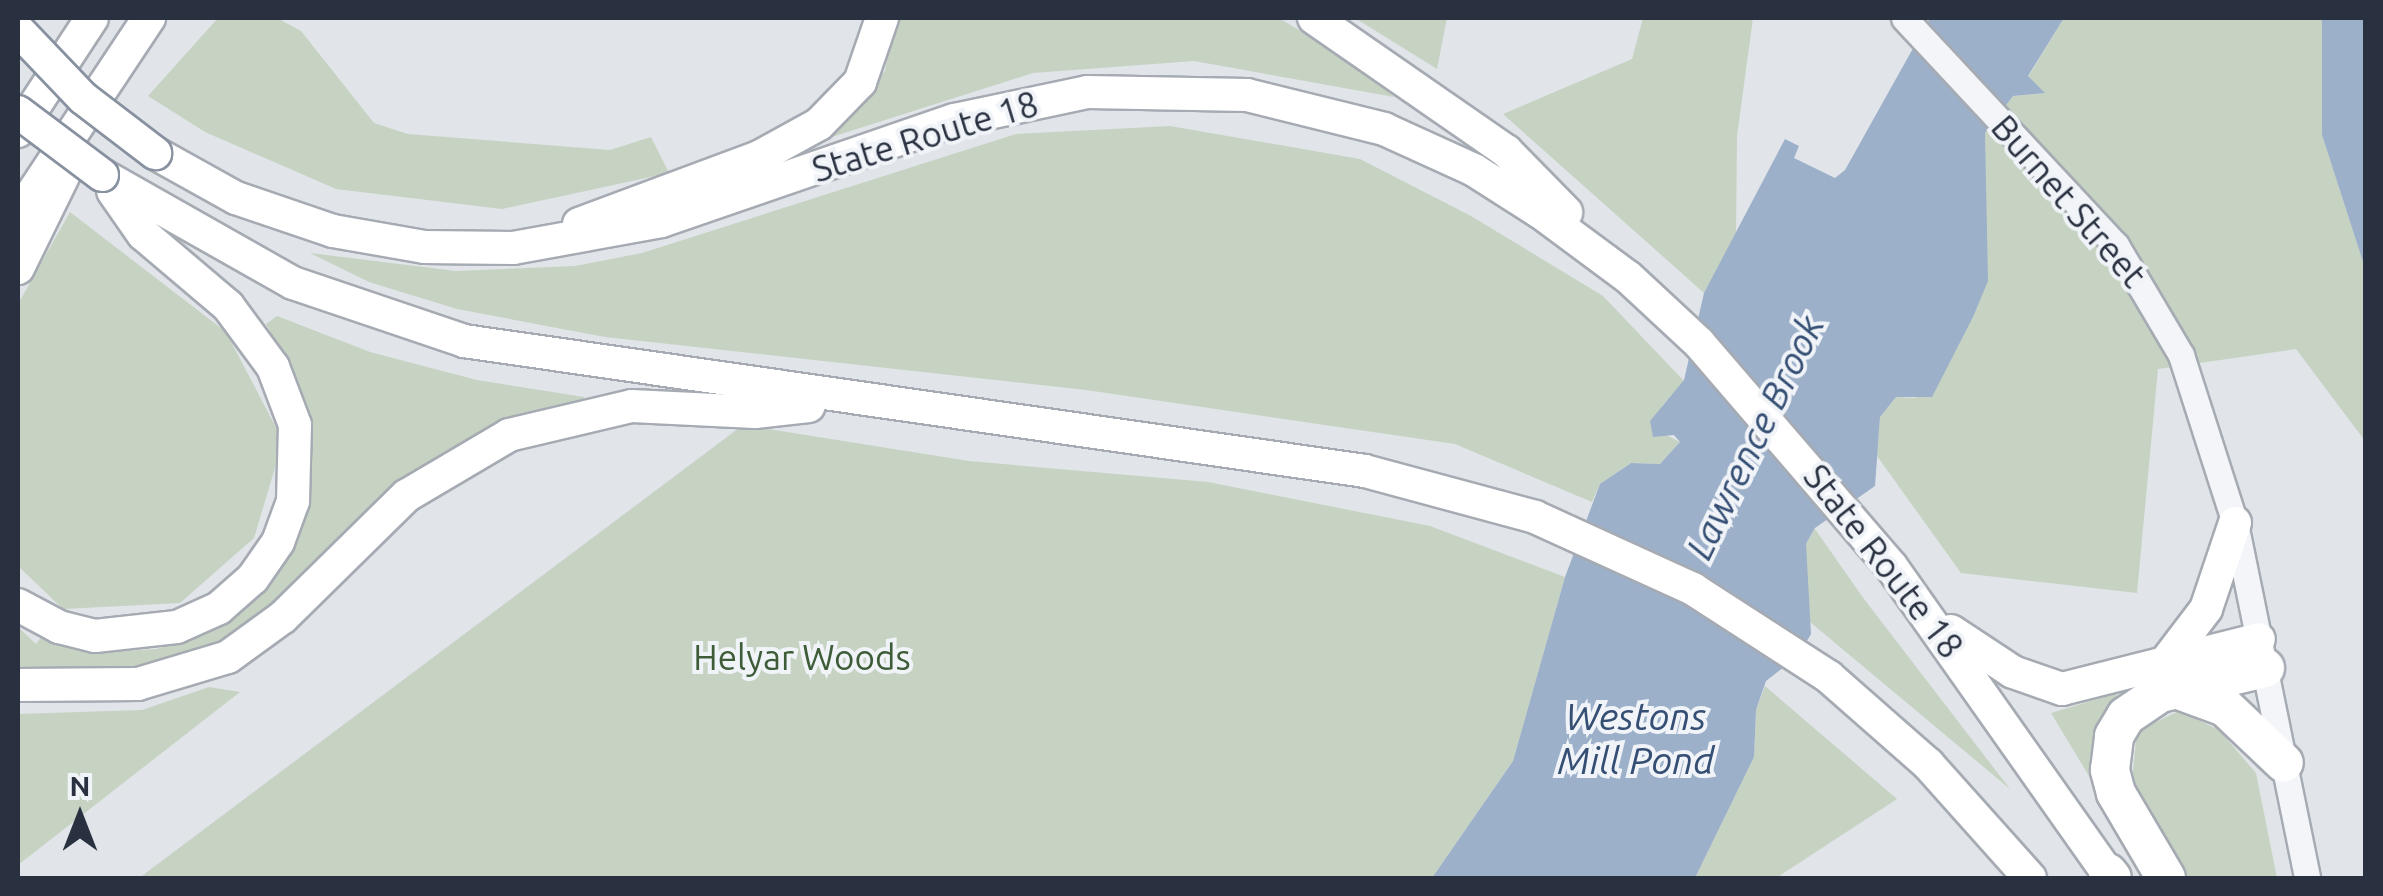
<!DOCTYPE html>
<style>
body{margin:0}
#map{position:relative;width:2383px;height:896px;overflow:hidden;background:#e1e4e9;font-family:Ubuntu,sans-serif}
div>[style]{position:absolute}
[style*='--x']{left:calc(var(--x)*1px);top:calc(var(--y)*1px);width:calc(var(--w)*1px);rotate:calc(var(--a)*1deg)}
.green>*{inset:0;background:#c6d3c2}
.water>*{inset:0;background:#9cb0c9}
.roads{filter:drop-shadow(2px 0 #a6abb3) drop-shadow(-2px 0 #a6abb3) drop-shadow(0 2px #a6abb3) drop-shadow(0 -2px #a6abb3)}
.tertiary>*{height:25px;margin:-12.5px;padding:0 12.5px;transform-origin:12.5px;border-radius:12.5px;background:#f3f5f8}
.trunk>*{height:32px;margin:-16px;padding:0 16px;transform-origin:16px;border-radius:16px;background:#fff}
.motorway>*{height:38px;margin:-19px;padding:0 19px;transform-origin:19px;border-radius:19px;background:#fff}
.bridges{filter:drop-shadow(2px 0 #8891a0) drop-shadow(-2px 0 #8891a0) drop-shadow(0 2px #8891a0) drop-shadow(0 -2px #8891a0)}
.trunk-bridge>*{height:32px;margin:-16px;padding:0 16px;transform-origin:16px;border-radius:16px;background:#fff}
span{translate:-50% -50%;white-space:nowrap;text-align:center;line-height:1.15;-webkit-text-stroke:8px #f0f3f7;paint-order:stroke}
.street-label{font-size:35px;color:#293141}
.park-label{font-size:35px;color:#3d5c37}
.water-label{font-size:38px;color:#344e74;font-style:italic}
.frame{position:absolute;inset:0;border:20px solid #293141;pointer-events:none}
.north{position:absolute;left:30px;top:766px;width:100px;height:100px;-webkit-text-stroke:8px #f0f3f7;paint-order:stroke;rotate:0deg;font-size:28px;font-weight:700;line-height:40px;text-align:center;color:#293141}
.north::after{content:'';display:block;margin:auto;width:35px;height:45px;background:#293141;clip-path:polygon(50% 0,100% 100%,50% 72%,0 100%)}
</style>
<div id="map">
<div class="green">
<i style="clip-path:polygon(218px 18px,277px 18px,301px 31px,374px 123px,408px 134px,610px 150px,651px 137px,669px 173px,502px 209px,336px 189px,205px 132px,148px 96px)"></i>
<i style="clip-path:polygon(893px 18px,1279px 18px,1366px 71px,1394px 97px,1194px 61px,1033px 73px,797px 148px,885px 71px)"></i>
<i style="clip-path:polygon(1355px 18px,1447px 18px,1437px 69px)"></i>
<i style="clip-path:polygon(1643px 18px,1753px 18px,1737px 136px,1736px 237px,1704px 293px,1503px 114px,1632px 59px)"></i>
<i style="clip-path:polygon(2064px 18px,2322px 18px,2322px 135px,2365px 268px,2365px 441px,2296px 349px,2158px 369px,2137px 593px,1961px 573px,1877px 456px,1880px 417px,1896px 397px,1915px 398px,1973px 317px,1985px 133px,2013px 96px,2044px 93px,2028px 77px)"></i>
<i style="clip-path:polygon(1170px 126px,1360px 159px,1471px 216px,1603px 296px,1684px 381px,1662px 406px,1666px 435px,1680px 442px,1660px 464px,1631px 463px,1600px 484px,1592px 502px,1455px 444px,1086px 390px,605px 337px,457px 309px,369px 282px,310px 253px,456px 271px,575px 266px,642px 253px,1016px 134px)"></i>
<i style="clip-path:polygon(70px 212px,226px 332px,283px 441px,254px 538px,180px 603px,63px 609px,18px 566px,18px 304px)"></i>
<i style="clip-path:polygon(277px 316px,370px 352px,477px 380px,584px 397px,584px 402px,459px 446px,373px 503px,250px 627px,217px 648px,156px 669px,20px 670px,18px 627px,36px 644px,42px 636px,105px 652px,157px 649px,222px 624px,307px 507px,311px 426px,299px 384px,266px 324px)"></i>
<i style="clip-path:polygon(743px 425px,969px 461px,1208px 482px,1430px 526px,1565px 577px,1513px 761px,1432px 878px,139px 878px)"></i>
<i style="clip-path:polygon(1815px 529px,1864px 599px,2010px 789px,1810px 622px,1804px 569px,1806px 544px)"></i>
<i style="clip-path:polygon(1765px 686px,1897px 799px,1776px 878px,1695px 878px,1754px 757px,1756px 710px)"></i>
<i style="clip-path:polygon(209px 687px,240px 692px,18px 865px,18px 714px,142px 710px)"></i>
<i style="clip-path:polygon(2118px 693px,2094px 731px,2092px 781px,2051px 713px)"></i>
<i style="clip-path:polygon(2179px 711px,2219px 730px,2256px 773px,2277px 878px,2185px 878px,2165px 844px,2132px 780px,2137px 731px)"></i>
</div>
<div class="water">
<i style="clip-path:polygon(1930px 18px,2064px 18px,2028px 76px,2045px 93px,2013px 96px,1985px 133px,1988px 281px,1973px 317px,1932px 397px,1896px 397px,1880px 417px,1875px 486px,1815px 528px,1806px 544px,1811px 634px,1798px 656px,1766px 681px,1756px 710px,1754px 757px,1695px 878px,1432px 878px,1513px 761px,1565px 577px,1600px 484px,1631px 463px,1660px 464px,1680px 442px,1674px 435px,1653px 437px,1650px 421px,1684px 380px,1704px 293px,1785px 139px,1799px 146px,1794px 158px,1835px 178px,1845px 170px)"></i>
<i style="clip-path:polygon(2322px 18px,2365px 18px,2365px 268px,2322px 135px)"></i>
</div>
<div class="roads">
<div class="tertiary">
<i style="--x:1904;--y:18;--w:311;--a:47"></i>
<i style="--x:2116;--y:245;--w:128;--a:59.4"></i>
<i style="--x:2181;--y:355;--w:176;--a:72.2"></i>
<i style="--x:2235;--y:523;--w:362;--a:78.5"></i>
</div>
<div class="trunk">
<i style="--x:1314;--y:18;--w:234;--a:34.7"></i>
<i style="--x:1506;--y:151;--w:86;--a:45.5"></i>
<i style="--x:18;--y:131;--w:135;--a:-56.8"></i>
<i style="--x:155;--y:153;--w:93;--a:29.1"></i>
<i style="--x:236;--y:198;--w:102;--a:18.8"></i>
<i style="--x:333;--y:231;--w:93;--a:9.9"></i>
<i style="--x:425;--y:247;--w:88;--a:0.7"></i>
<i style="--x:513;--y:248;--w:150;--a:-10.3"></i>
<i style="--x:661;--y:221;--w:311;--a:-19"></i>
<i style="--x:955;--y:120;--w:136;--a:-11.9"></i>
<i style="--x:1088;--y:92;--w:159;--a:1.1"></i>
<i style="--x:1247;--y:95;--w:141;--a:13.9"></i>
<i style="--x:1384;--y:129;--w:99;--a:24.5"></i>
<i style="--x:1474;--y:170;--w:78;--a:32.5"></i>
<i style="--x:1540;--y:212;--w:109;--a:36.5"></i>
<i style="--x:1628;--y:277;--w:97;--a:42.9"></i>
<i style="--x:1699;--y:343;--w:294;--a:49.3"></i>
<i style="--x:1891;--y:566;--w:382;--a:54.8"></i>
<i style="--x:102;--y:175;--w:219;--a:29.5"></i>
<i style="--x:293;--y:283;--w:181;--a:18.7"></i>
<i style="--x:464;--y:341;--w:910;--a:8.21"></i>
<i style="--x:1365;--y:471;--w:176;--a:15.1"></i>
<i style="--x:1535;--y:517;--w:174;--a:24.5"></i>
<i style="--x:1693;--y:589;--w:162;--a:32.9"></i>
<i style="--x:1829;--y:677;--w:132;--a:41.3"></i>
<i style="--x:1928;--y:764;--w:153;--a:48.2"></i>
<i style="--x:18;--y:215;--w:237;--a:-56.4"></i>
<i style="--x:579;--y:224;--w:192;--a:-20.4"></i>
<i style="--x:759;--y:157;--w:68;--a:-28.8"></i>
<i style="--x:819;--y:124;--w:59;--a:-45.7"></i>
<i style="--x:860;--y:82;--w:68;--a:-71"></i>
<i style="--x:18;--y:268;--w:105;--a:-63.9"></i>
<i style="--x:18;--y:605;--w:47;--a:28.2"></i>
<i style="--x:59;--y:627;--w:37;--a:14"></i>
<i style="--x:95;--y:636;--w:82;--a:-6.3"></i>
<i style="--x:177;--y:627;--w:46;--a:-24.3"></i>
<i style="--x:219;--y:608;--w:45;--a:-41.4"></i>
<i style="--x:253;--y:578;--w:44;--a:-55.2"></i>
<i style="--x:278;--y:542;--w:44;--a:-69.9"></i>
<i style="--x:293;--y:501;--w:76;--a:-88.5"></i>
<i style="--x:295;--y:425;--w:62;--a:-110.8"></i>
<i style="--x:273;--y:367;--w:76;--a:-126.4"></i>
<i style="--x:228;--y:306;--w:111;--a:-139.7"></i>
<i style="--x:143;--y:234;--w:52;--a:-124.9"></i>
<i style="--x:1951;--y:631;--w:74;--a:33.5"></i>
<i style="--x:2013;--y:672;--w:52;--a:19.1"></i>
<i style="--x:2062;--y:689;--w:203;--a:-14.2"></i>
<i style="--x:2168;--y:659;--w:63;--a:-52.8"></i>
<i style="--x:2206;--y:609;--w:91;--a:-71.4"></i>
<i style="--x:18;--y:685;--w:120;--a:-0.5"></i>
<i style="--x:138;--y:684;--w:94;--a:-16.7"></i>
<i style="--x:228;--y:657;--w:68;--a:-36"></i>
<i style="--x:283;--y:617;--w:173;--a:-44.5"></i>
<i style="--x:406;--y:496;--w:120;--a:-30.6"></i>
<i style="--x:509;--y:435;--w:126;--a:-13.3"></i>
<i style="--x:632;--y:406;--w:123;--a:2.8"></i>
<i style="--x:755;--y:412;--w:54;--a:-6.3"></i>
</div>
<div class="motorway">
<i style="--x:2173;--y:688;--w:55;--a:20.1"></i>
<i style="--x:2225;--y:707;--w:81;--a:43.5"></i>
<i style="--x:2108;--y:873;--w:6;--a:51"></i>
<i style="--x:2166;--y:878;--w:99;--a:-120.5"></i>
<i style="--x:2116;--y:793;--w:24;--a:-105"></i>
<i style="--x:2110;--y:770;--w:34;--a:-83"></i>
<i style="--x:2114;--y:736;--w:23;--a:-59"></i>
<i style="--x:2126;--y:716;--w:41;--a:-34.1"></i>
<i style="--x:2160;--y:693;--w:108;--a:-13.4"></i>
</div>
</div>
<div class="bridges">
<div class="trunk-bridge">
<i style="--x:18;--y:30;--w:94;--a:46.3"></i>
<i style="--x:83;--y:98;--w:91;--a:37.4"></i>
<i style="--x:18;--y:112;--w:105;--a:36.9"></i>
</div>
</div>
<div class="street-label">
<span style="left:925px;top:136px;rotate:-17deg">State Route 18</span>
<span style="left:2069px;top:201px;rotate:49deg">Burnet Street</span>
<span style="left:1884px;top:561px;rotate:52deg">State Route 18</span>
</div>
<div class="park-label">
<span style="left:802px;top:657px">Helyar Woods</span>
</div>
<div class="water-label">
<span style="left:1755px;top:437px;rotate:-64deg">Lawrence Brook</span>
<span style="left:1636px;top:739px">Westons<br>Mill Pond</span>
</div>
<div class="frame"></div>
<div class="north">N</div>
</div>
